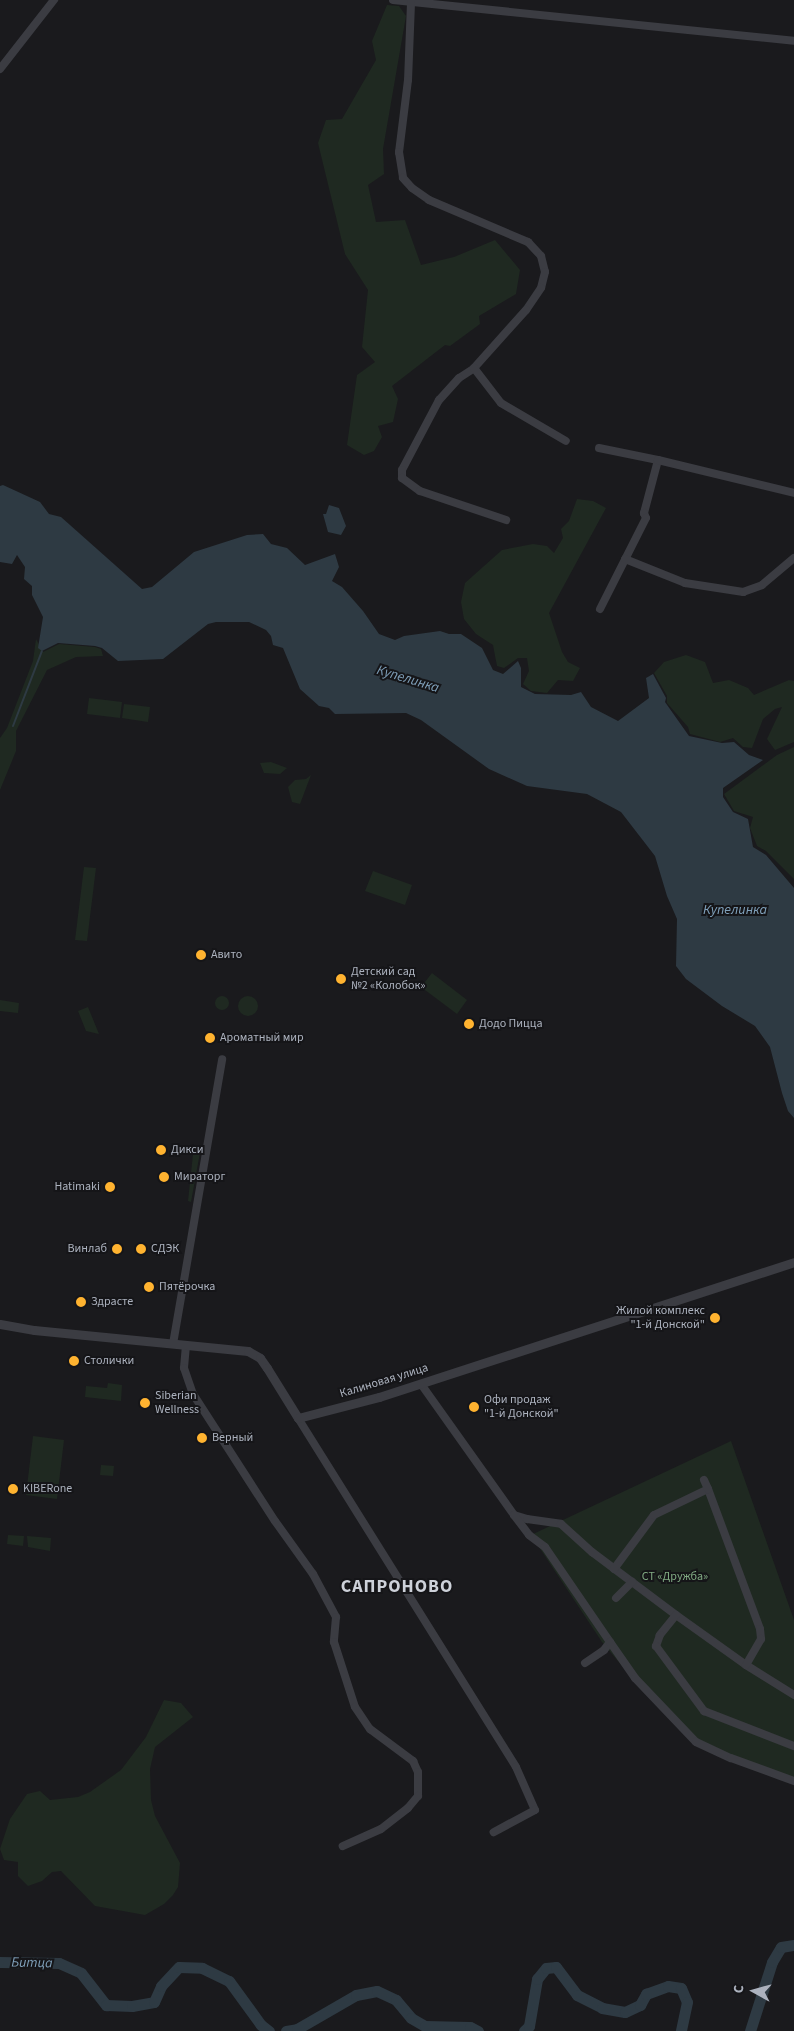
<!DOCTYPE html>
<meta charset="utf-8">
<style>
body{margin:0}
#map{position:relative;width:794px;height:2031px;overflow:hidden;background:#1a1a1d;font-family:"Source Sans 3",sans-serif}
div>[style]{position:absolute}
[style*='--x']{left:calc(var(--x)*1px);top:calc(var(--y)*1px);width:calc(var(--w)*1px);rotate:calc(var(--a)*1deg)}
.green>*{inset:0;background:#1f2921}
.round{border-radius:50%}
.water>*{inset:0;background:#2e3a43}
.stream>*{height:2px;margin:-1px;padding:0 1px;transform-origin:1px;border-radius:1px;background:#2e3a43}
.river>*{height:11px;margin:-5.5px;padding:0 5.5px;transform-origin:5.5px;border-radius:5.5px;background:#2e3a43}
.minor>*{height:8px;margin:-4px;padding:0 4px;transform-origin:4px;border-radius:4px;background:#3b3c42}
.tertiary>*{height:9px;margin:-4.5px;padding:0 4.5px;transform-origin:4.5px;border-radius:4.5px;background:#3b3c42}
.dots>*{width:14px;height:14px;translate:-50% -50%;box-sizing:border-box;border:2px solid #151518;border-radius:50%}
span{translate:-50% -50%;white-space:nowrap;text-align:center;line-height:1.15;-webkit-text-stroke:4px #151518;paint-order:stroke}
.poi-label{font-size:12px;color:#acb2be}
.left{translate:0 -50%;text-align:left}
.right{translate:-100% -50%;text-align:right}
.street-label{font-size:12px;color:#acb2be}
.park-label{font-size:12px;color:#81aa83}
.water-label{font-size:14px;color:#80a1bb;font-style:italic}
.district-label{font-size:18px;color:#cdd1d9;font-weight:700;letter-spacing:1px}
.north{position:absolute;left:729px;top:1966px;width:50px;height:50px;-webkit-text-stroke:4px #151518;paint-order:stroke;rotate:277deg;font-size:14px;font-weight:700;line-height:20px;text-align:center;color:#acb2be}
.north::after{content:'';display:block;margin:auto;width:18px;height:22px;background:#acb2be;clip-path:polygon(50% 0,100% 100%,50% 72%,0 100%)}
</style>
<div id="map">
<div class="green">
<i style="clip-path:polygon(387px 5px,399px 6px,406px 16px,383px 149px,384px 174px,368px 185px,376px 222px,405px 220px,421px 265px,454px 257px,495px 240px,520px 270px,516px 294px,479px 316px,480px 324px,450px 346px,445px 345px,392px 386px,398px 399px,393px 422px,378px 426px,382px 437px,374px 451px,364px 455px,347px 445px,357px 375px,375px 362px,362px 347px,368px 290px,345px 254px,318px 143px,326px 120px,342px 119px,376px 60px,372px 41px)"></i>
<i style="clip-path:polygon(577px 499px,593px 501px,606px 508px,549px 613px,562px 652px,568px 662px,580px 668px,573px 681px,558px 680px,547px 693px,531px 691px,523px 684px,529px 671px,527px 658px,518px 658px,504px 668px,497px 666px,493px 645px,476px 634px,464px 619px,461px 602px,465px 583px,502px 550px,533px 544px,547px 546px,554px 553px,563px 538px,561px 529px,569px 521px)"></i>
<i style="clip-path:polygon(36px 639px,43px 652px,59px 644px,95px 647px,101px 649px,103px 656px,76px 657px,47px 670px,16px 731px,16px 751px,0 790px,0 738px,7px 728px,33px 661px)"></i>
<i style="clip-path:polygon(686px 655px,705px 662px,713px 683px,729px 680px,748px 688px,754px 695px,789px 680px,794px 681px,794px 742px,775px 750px,767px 739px,782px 707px,775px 709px,763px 719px,752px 748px,743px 747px,733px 738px,720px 742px,690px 734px,688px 727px,667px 703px,667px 696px,654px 673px,664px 662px)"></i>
<i style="clip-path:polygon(89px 698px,122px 702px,120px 718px,87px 714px)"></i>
<i style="clip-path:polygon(124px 704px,150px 707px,148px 722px,122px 718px)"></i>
<i style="clip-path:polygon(794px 747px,794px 879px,766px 851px,757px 846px,750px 828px,753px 817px,734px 811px,724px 794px,777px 755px)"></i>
<i style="clip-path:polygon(271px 762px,287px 768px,280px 774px,264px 773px,260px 763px)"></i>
<i style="clip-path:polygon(311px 775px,300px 804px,292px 802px,288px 787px,295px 780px,306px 779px)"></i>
<i style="clip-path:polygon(84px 867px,96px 868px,87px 941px,75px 940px)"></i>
<i style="clip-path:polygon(373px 871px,412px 885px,405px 905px,365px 891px)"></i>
<i style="clip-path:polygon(432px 973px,467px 1000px,457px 1014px,421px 987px)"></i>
<i class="round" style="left:215px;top:996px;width:14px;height:14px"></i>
<i class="round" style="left:238px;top:996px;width:20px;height:20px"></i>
<i style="clip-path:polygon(0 1000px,19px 1003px,18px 1013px,0 1011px)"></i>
<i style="clip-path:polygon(88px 1007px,99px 1034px,86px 1031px,78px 1011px)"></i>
<i style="clip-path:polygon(194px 1145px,201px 1147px,191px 1202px,188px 1201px)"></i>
<i style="clip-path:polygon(108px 1383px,122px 1385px,121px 1401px,85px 1397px,86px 1386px,107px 1388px)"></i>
<i style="clip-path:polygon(33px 1436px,64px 1440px,57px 1499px,26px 1495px)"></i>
<i style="clip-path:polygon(731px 1441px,794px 1620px,794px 1780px,697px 1741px,638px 1685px,602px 1642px,531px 1535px)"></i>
<i style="clip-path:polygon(101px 1465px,114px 1466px,113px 1476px,100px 1475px)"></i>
<i style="clip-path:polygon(8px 1535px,24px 1536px,23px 1546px,7px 1544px)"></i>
<i style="clip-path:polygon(27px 1536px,51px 1538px,50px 1551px,28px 1547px)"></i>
<i style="clip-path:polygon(164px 1700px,181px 1703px,193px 1717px,155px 1747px,150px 1769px,151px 1800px,155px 1816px,180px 1863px,178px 1887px,173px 1895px,164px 1904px,145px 1915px,95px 1906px,61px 1871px,52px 1872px,42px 1881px,28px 1886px,18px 1876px,18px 1862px,4px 1860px,0 1849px,10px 1819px,27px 1794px,40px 1791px,50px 1800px,78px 1797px,90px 1792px,121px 1770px,146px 1737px)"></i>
</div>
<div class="water">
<i style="clip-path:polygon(3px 485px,40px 502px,49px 514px,61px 517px,142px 589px,152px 587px,194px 552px,247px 535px,263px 534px,271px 544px,287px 548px,305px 565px,335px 554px,339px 567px,332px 581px,342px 587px,363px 611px,379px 634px,395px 640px,404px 636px,440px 631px,449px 634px,461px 634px,482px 648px,493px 670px,503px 674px,518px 661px,521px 668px,521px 687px,535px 694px,571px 695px,581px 692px,591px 707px,618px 721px,649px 698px,646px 678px,653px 674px,666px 698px,665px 702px,689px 736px,722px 743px,734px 742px,749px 755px,763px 760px,723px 788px,723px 797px,733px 812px,748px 819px,753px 847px,766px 855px,794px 888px,794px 1118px,788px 1111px,782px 1093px,770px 1047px,755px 1026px,722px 1006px,686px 979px,676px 966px,677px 919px,667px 896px,655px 856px,621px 812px,587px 794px,527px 786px,489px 769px,421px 720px,406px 713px,335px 714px,329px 708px,319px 706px,300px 689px,283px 648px,273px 645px,271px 636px,266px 630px,249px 622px,216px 622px,208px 624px,163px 659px,118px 661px,102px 648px,95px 646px,58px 643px,42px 651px,38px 648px,43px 617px,32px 595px,32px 586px,24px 579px,25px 567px,17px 555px,12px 564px,0 562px,0 486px)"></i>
<i style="clip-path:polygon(329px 505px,339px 508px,346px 526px,341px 535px,328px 532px,323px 514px,326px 514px)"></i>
</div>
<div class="stream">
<i style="--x:13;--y:726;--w:80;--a:-68.9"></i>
</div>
<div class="river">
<i style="--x:0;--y:1962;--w:59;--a:1"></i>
<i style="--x:59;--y:1963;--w:24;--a:24"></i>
<i style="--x:81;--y:1973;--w:41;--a:52"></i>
<i style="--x:106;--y:2005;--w:26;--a:2"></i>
<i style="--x:132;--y:2006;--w:22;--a:-10"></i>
<i style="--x:154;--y:2002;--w:17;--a:-66"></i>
<i style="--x:161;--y:1986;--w:26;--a:-47"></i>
<i style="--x:179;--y:1967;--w:23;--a:2"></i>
<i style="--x:202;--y:1968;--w:30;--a:26"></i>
<i style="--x:229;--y:1981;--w:54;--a:54"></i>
<i style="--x:261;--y:2025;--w:10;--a:37"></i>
<i style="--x:286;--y:2031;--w:11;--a:-10"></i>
<i style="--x:297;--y:2029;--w:68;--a:-30"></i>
<i style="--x:356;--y:1995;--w:21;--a:-11"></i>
<i style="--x:377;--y:1991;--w:21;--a:25"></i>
<i style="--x:396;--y:2000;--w:23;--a:50"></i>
<i style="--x:411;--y:2018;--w:16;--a:30"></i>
<i style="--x:425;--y:2026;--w:45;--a:1.3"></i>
<i style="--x:470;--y:2027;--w:9;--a:27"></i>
<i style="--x:524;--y:2031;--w:7;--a:-45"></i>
<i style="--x:529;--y:2026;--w:48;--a:-80.3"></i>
<i style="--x:537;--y:1979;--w:14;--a:-51"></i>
<i style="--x:546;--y:1968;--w:10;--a:-6"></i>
<i style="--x:556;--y:1967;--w:35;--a:53"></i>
<i style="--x:577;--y:1995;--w:28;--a:27"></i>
<i style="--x:602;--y:2008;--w:23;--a:10"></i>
<i style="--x:625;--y:2012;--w:17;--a:-25"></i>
<i style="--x:640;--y:2005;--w:13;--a:-61"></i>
<i style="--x:646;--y:1994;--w:23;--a:-20"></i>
<i style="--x:668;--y:1986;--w:13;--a:9"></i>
<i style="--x:681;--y:1988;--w:15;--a:67"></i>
<i style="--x:687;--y:2002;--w:30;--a:102"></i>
<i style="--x:750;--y:2031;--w:72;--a:-72.3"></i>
<i style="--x:772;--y:1962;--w:17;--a:-59"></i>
<i style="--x:781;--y:1947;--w:13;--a:-9"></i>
</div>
<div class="minor">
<i style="--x:393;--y:0;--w:403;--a:5.8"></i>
<i style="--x:411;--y:3;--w:77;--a:92.2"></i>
<i style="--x:408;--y:80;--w:73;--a:97.1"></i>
<i style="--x:399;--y:152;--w:26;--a:81"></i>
<i style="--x:403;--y:178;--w:13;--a:48"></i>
<i style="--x:412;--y:188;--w:21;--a:35"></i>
<i style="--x:429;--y:200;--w:108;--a:23"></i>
<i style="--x:528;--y:242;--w:19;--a:47"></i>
<i style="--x:541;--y:256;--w:16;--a:76"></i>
<i style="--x:545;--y:272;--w:16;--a:104"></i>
<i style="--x:541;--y:288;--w:27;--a:124"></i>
<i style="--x:526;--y:310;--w:79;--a:131.9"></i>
<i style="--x:473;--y:369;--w:17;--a:147"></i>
<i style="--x:459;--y:378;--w:30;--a:132"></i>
<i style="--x:439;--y:400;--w:79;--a:117.9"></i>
<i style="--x:402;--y:470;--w:8;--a:90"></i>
<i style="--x:402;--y:478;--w:22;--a:36"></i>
<i style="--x:420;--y:491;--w:91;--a:18.6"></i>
<i style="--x:0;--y:69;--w:88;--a:-52"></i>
<i style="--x:474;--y:368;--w:44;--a:52.4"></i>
<i style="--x:501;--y:403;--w:75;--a:30.3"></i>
<i style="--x:599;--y:448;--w:60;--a:11.5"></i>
<i style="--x:658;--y:460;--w:55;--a:104.8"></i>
<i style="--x:644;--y:513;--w:5;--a:68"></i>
<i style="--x:646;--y:518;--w:102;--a:116.8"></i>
<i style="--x:658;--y:460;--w:140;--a:13.6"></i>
<i style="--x:625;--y:559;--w:65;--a:21.8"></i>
<i style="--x:685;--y:583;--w:59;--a:8.8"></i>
<i style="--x:743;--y:592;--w:20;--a:-20"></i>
<i style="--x:762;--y:585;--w:42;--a:-40.2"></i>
<i style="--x:173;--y:1344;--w:289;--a:-80.2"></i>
<i style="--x:186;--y:1345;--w:23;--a:95"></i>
<i style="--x:184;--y:1368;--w:28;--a:71"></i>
<i style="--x:193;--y:1394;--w:151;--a:57.2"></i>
<i style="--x:275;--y:1521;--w:65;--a:54.4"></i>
<i style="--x:313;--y:1574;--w:49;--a:61.9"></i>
<i style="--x:336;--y:1617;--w:25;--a:95"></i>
<i style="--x:334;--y:1642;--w:68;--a:72.1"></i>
<i style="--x:355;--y:1707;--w:27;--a:56"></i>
<i style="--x:370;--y:1729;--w:54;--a:36.7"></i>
<i style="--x:413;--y:1761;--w:12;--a:66"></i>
<i style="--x:418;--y:1772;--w:24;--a:90"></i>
<i style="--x:418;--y:1796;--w:16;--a:130"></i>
<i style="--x:408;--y:1808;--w:34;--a:142"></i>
<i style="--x:381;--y:1829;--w:42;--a:155.9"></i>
<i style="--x:421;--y:1384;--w:161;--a:54.6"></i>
<i style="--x:514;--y:1515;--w:14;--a:17"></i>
<i style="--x:527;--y:1519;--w:34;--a:8"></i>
<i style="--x:561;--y:1524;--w:42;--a:42.1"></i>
<i style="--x:592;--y:1552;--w:105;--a:36.9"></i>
<i style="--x:676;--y:1615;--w:86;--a:35.5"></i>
<i style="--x:746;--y:1665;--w:57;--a:32"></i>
<i style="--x:298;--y:1418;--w:411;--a:58"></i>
<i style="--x:516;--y:1767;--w:47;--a:66.2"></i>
<i style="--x:535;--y:1810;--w:47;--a:151.8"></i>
<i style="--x:708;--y:1489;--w:149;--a:69.6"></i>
<i style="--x:760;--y:1629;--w:10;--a:84"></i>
<i style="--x:761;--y:1639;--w:30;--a:120"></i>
<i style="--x:514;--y:1515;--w:25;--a:53"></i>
<i style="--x:529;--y:1535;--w:20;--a:37"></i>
<i style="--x:545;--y:1547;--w:115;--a:55.6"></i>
<i style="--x:614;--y:1569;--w:67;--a:-53.5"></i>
<i style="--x:654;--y:1515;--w:60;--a:-25.7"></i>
<i style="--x:708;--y:1489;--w:10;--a:-114"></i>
<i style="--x:616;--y:1598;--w:23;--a:-45"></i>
<i style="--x:676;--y:1615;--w:26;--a:129"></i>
<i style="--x:660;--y:1635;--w:12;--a:110"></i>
<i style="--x:656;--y:1646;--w:81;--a:53.6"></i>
<i style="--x:704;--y:1711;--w:97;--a:21.3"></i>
<i style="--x:585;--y:1663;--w:23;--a:-34"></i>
<i style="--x:604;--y:1650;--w:10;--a:-53"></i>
<i style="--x:610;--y:1642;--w:44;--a:55.2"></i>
<i style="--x:635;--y:1678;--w:88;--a:46.4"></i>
<i style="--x:696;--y:1742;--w:38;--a:25"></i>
<i style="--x:731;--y:1758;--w:67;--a:20.1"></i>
</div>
<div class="tertiary">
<i style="--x:0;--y:1324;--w:35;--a:10"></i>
<i style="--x:34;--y:1330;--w:215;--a:5.6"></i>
<i style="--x:248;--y:1351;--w:14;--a:30"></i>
<i style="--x:260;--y:1358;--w:12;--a:55"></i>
<i style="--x:267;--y:1368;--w:59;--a:58.2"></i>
<i style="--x:298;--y:1418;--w:84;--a:-14.5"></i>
<i style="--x:379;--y:1397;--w:436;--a:-18"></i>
</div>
<div class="dots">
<i style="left:201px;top:955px;background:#ffb330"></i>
<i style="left:341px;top:979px;background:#ffb330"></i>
<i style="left:469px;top:1024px;background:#ffb330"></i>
<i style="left:210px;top:1038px;background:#ffb330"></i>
<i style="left:161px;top:1150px;background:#ffb330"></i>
<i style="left:164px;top:1177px;background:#ffb330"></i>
<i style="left:110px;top:1187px;background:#ffb330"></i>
<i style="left:117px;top:1249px;background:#ffb330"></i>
<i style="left:141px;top:1249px;background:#ffb330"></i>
<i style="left:149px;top:1287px;background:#ffb330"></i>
<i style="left:81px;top:1302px;background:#ffb330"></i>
<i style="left:715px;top:1318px;background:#ffb330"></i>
<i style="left:74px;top:1361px;background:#ffb330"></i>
<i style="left:145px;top:1403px;background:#ffb330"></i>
<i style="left:474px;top:1407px;background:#ffb330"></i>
<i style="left:202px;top:1438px;background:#ffb330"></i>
<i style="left:13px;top:1489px;background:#ffb330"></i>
</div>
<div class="poi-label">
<span class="left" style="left:211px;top:955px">Авито</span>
<span class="left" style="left:351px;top:979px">Детский сад<br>№2 «Колобок»</span>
<span class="left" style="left:479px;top:1024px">Додо Пицца</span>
<span class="left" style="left:220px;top:1038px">Ароматный мир</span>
<span class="left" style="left:171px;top:1150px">Дикси</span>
<span class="left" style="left:174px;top:1177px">Мираторг</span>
<span class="right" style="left:100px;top:1187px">Hatimaki</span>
<span class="right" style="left:107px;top:1249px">Винлаб</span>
<span class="left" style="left:151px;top:1249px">СДЭК</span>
<span class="left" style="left:159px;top:1287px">Пятёрочка</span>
<span class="left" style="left:91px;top:1302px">Здрасте</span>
<span class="right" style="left:705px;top:1318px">Жилой комплекс<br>"1-й Донской"</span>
<span class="left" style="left:84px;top:1361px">Столички</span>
<span class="left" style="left:155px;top:1403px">Siberian<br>Wellness</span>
<span class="left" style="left:484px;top:1407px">Офи продаж<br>"1-й Донской"</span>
<span class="left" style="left:212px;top:1438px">Верный</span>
<span class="left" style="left:23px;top:1489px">KIBERone</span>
</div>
<div class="street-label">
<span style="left:384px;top:1381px;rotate:-17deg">Калиновая улица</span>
</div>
<div class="park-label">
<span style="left:675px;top:1577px">СТ «Дружба»</span>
</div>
<div class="water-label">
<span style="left:408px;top:679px;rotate:17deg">Купелинка</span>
<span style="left:735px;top:910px">Купелинка</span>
<span style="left:32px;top:1963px;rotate:1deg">Битца</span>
</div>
<div class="district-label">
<span style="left:397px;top:1587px">САПРОНОВО</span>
</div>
<div class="north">С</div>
</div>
